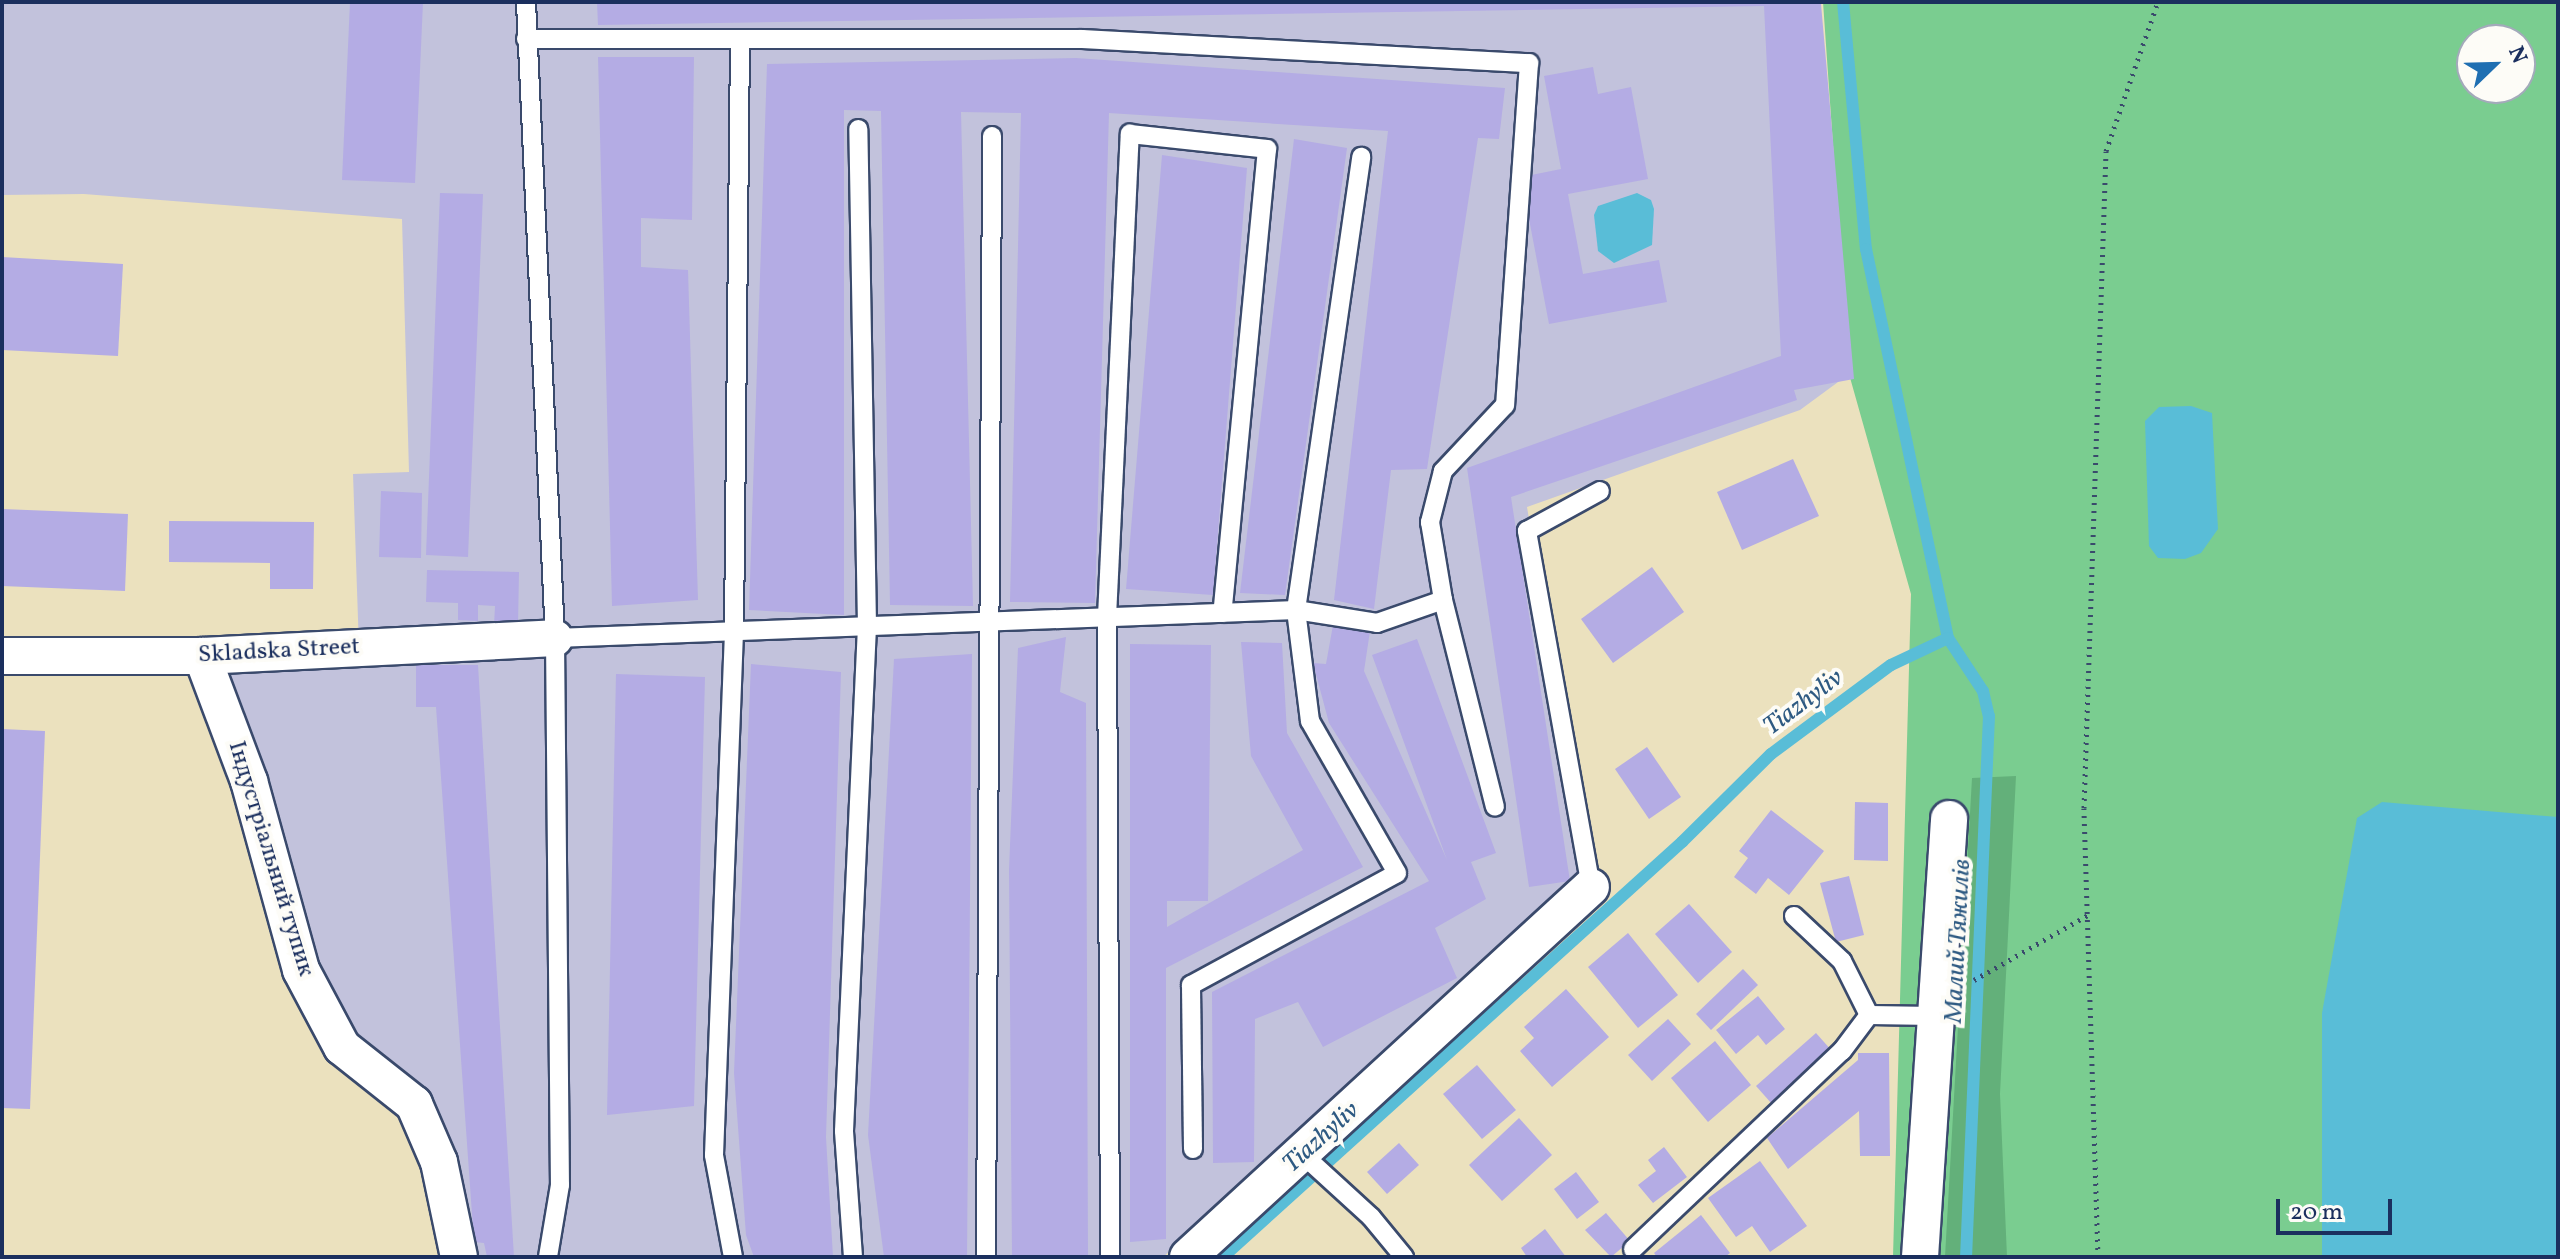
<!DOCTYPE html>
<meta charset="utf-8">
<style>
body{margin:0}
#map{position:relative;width:2560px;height:1259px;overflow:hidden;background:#ebe1be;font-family:Vollkorn,serif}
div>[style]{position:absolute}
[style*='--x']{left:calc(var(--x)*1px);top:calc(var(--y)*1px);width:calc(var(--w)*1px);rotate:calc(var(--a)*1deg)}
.industrial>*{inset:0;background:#c2c2dc}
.green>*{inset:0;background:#7acd90}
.forest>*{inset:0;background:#63b07a}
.water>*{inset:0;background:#59bdd7}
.stream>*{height:12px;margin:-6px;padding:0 6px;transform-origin:6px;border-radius:6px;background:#59bdd7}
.building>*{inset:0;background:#b4ace4}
.path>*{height:5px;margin-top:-2.5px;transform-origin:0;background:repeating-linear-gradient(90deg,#3a4a6c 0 2px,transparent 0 8px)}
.roads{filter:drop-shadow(2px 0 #3a4a6c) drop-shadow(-2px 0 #3a4a6c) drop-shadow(0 2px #3a4a6c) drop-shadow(0 -2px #3a4a6c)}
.service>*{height:18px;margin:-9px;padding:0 9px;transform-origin:9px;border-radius:9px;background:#fff}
.minor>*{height:36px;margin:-18px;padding:0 18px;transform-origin:18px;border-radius:18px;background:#fff}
span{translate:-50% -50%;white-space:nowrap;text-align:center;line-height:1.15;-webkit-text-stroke:8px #fdfcf7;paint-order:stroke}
.street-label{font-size:24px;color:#1b2f5e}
.water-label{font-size:26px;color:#2e5a82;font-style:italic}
.frame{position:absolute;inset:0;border:4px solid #1b2f5e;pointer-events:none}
.north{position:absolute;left:2456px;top:24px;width:80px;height:80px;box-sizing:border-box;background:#fdfcf7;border:2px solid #a3aaba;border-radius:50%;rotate:67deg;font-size:22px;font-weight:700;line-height:32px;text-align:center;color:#1b2f5e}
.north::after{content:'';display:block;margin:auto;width:28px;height:36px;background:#1f6fb2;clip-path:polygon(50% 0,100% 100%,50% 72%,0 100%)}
.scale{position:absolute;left:2276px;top:1199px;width:116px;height:36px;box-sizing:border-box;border:4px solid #1b2f5e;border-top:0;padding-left:10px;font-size:24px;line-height:28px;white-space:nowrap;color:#1b2f5e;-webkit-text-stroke:6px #fdfcf7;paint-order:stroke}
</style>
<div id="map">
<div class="industrial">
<i style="clip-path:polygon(2px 2px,1810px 2px,1849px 374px,1800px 410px,1527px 507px,1588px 875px,1163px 1257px,459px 1257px,439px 1162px,342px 1047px,202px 656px,359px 648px,353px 474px,409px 472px,402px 219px,84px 194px,2px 195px)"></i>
</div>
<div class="green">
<i style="clip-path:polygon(evenodd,1823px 2px,2558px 2px,2558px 1257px,1893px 1257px,1911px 594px,1849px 374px,1823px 2px,2472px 40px,2520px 40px,2520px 88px,2472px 88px,2472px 40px)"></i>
</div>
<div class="forest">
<i style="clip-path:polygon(2016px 776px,2000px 1094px,2007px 1257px,1945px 1257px,1972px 778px)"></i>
</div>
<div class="water">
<i style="clip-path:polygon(1637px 193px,1651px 200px,1654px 209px,1652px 245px,1614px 263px,1598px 251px,1594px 215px,1598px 206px)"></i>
<i style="clip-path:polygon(2191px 406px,2212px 413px,2218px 529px,2201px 553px,2185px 559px,2158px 558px,2149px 546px,2145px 421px,2159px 407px)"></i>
<i style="clip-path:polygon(2382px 802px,2558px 817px,2558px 1257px,2322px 1257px,2322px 1013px,2357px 818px)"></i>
</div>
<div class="stream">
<i style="--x:1843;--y:2;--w:248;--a:84.7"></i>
<i style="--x:1866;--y:249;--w:398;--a:78.1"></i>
<i style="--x:1948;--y:638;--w:64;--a:56.6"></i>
<i style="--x:1983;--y:691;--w:26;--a:77"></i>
<i style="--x:1989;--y:716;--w:541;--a:92.43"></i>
<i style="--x:1223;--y:1257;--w:619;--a:-42.12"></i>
<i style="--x:1682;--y:842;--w:125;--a:-44.7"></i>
<i style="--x:1771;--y:754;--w:149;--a:-36.6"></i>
<i style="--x:1891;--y:665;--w:63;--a:-25.3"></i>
</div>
<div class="building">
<i style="clip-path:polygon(350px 2px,423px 2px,415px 183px,342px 180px)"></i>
<i style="clip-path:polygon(597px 2px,1821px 4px,1854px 379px,1794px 390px,1797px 400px,1511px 497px,1570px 881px,1529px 887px,1467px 468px,1781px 356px,1764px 6px,598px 25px)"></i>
<i style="clip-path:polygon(598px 57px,694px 57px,692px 220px,641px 218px,641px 267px,688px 270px,698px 600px,612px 606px)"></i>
<i style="clip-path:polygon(1076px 58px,1505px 88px,1499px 139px,1478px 138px,1427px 469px,1391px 470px,1374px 609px,1334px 600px,1388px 131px,1109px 113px,1095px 603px,1010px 602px,1021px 113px,961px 112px,973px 606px,890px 605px,881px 111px,844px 110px,844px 615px,749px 610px,767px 64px)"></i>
<i style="clip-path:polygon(1593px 67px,1598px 94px,1631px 87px,1648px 179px,1568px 194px,1583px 274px,1659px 260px,1667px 302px,1549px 324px,1521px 177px,1561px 169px,1544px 76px)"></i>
<i style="clip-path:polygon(1294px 139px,1347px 148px,1285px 595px,1240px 593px)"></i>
<i style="clip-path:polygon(1162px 155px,1247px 168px,1213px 595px,1126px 589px)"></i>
<i style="clip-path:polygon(440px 193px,483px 194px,468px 557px,426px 555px)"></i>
<i style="clip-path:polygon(2px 257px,123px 264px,118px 356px,2px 350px)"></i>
<i style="clip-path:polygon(1793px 459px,1819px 516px,1742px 550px,1717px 492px)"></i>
<i style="clip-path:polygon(381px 491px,422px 493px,421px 558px,379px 557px)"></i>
<i style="clip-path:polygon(2px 509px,128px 514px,125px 591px,2px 586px)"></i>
<i style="clip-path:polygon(169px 521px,314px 522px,313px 589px,270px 589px,270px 563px,169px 562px)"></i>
<i style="clip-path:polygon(1652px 567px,1684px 612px,1613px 663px,1581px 619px)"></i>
<i style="clip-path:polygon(427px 570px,519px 572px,518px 625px,494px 625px,495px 606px,478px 605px,478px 621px,458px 620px,458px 603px,426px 602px)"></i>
<i style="clip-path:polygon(1333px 625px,1370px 631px,1364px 671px,1447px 860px,1372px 655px,1417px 639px,1496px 853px,1471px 862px,1486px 899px,1435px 928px,1457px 978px,1323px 1047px,1298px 1002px,1255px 1019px,1254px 1162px,1213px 1163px,1212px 992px,1429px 881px,1329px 723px,1313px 663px,1326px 664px)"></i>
<i style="clip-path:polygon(1066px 637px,1060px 692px,1086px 703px,1088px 1257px,1012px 1257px,1009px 870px,1018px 648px)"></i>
<i style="clip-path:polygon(1241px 642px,1282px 643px,1287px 733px,1363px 867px,1166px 968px,1166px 1239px,1130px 1242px,1130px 644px,1211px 645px,1208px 901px,1167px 901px,1167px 927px,1303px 850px,1251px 756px)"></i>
<i style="clip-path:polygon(972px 654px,967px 1257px,884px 1257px,868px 1135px,894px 659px)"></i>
<i style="clip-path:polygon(751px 664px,841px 672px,826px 1137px,833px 1257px,754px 1257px,746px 1235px,734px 1073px)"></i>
<i style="clip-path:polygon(416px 665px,478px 665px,514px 1257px,487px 1257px,484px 1243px,474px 1242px,436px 707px,416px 707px)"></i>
<i style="clip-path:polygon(616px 674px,705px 677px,694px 1106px,607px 1115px)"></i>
<i style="clip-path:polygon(2px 729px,45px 731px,30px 1109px,2px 1108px)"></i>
<i style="clip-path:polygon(1647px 747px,1681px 797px,1649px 819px,1615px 769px)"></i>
<i style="clip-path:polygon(1855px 802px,1888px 803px,1888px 861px,1854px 860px)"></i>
<i style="clip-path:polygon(1771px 810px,1824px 851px,1789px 895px,1768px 878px,1756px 894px,1734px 877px,1748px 858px,1739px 851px)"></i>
<i style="clip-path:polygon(1849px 876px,1864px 935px,1836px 942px,1820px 883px)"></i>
<i style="clip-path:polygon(1689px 904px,1732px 952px,1698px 983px,1655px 934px)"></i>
<i style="clip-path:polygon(1628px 933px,1678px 995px,1638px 1028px,1588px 967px)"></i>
<i style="clip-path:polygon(1743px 969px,1758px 985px,1711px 1030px,1696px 1014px)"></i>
<i style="clip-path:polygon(1566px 989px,1609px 1037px,1552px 1087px,1520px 1051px,1534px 1038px,1524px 1027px)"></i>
<i style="clip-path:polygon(1758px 996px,1785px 1029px,1766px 1045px,1758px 1035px,1736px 1054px,1716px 1030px)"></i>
<i style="clip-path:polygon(1668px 1019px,1691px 1044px,1652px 1081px,1628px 1055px)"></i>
<i style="clip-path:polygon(1816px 1033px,1832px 1051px,1772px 1104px,1756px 1086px)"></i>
<i style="clip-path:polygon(1715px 1041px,1751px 1085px,1708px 1122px,1671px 1078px)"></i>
<i style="clip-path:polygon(1858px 1053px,1889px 1053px,1890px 1156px,1860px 1156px,1859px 1111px,1788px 1169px,1767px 1138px,1858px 1060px)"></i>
<i style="clip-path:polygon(1477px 1065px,1516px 1110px,1482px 1139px,1443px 1094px)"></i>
<i style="clip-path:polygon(1519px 1118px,1552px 1155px,1502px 1201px,1469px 1165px)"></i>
<i style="clip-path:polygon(1399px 1143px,1419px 1165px,1387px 1194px,1367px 1172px)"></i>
<i style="clip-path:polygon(1664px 1147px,1687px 1177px,1653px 1203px,1638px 1185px,1656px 1171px,1648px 1160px)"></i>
<i style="clip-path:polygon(1760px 1161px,1807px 1226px,1770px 1252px,1752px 1226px,1736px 1237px,1708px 1198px)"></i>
<i style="clip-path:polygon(1576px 1172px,1599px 1202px,1577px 1219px,1554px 1189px)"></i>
<i style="clip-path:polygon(1606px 1213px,1630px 1241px,1611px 1257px,1585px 1230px)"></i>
<i style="clip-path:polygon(1701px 1215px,1730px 1253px,1725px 1257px,1657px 1257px,1654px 1253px)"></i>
<i style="clip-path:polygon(1545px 1229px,1566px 1257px,1527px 1257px,1521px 1248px)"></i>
</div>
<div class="path">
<i style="--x:1974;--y:980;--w:131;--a:-29.7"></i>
<i style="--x:2098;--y:1257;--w:449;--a:-91.8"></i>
<i style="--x:2084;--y:808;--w:657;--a:-88.08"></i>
<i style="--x:2106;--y:151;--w:158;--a:-70.8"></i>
</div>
<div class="roads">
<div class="service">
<i style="--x:526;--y:2;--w:637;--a:87.39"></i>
<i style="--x:555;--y:638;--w:547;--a:89.48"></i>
<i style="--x:560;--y:1185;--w:73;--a:99.5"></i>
<i style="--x:526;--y:39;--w:556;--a:0"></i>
<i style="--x:1082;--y:39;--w:448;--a:3.1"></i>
<i style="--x:1529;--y:63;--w:343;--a:94"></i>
<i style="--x:1505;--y:405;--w:91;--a:133.2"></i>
<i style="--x:1443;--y:471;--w:53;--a:104.3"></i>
<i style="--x:1430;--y:522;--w:79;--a:80.5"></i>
<i style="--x:1443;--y:600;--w:213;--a:75.9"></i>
<i style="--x:555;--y:638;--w:742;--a:-2.16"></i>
<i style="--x:1296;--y:610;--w:82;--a:9.1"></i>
<i style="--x:1377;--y:623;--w:70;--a:-19.2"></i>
<i style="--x:1591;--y:887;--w:362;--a:-100.2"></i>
<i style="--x:1527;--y:531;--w:83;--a:-28.7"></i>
<i style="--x:1794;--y:916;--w:66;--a:43.2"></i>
<i style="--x:1842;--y:961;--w:60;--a:63.4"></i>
<i style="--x:1193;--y:1149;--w:164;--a:-90.7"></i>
<i style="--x:1191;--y:985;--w:234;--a:-28.5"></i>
<i style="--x:1397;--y:873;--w:175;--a:-119.8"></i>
<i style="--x:1310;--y:721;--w:112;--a:-97.2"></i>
<i style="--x:1296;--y:610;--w:458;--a:-81.8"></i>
<i style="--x:1301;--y:1153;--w:95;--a:42.4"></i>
<i style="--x:1371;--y:1217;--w:52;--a:50.5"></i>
<i style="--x:1633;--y:1249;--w:288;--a:-43.5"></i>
<i style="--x:1842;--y:1051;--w:45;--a:-53.1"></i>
<i style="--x:1869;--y:1015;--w:66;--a:0.9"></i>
<i style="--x:733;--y:1257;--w:104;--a:-100.6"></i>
<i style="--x:714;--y:1155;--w:524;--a:-87.81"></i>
<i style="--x:734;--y:631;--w:592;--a:-89.42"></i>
<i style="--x:853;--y:1257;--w:126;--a:-94.1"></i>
<i style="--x:844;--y:1131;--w:506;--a:-87.39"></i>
<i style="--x:867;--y:626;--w:497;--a:-91"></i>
<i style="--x:986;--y:1257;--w:1121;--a:-89.69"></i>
<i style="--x:1110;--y:1257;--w:640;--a:-90.27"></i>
<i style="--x:1107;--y:617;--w:484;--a:-87.3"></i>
<i style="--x:1130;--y:134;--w:138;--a:6.2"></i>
<i style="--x:1267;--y:149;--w:466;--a:95.5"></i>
</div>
<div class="minor">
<i style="--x:2;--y:656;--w:200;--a:0"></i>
<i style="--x:202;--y:656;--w:353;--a:-2.9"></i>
<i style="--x:202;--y:656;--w:134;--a:69.4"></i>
<i style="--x:249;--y:781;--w:196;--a:74.6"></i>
<i style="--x:301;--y:970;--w:87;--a:62"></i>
<i style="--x:342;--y:1047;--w:92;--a:38.4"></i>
<i style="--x:414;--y:1104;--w:63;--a:66.7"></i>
<i style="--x:439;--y:1162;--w:97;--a:78.1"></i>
<i style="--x:1188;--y:1257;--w:547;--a:-42.56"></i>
<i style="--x:1920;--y:1257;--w:439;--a:-86.2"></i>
</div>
</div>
<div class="street-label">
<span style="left:279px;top:652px;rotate:-3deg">Skladska Street</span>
<span style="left:270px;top:859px;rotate:73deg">Індустріальний тупик</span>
</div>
<div class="water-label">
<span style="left:1804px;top:703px;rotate:-37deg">Tiazhyliv</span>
<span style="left:1959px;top:941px;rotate:-87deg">Малий Тяжилів</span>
<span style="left:1322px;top:1138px;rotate:-42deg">Tiazhyliv</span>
</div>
<div class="frame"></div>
<div class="north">N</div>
<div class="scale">20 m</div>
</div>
